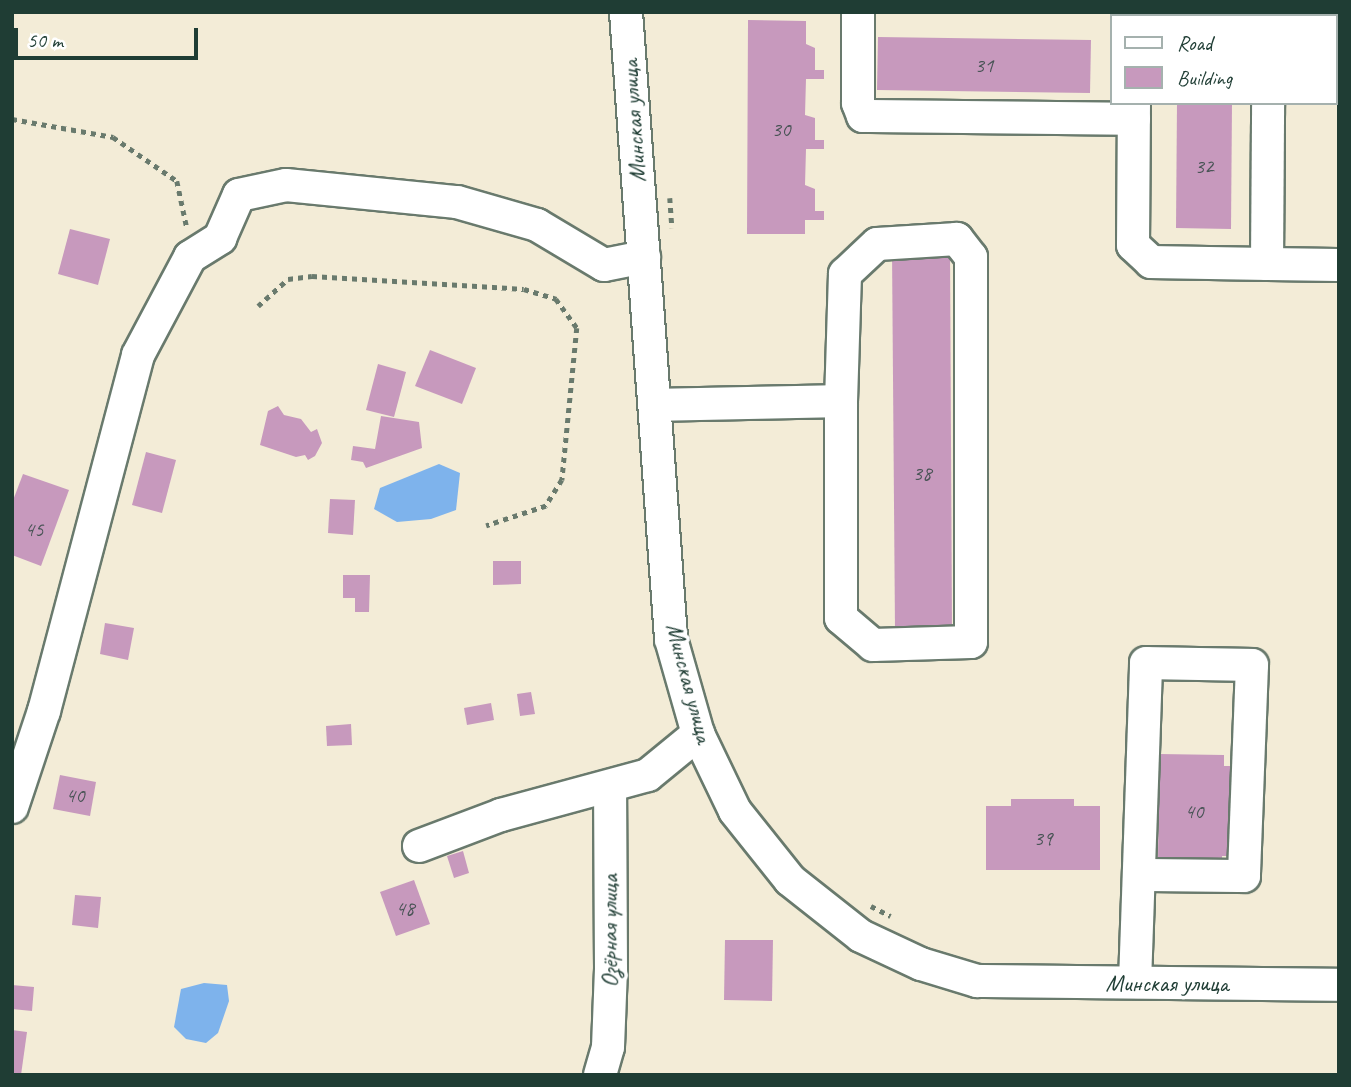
<!DOCTYPE html>
<meta charset="utf-8">
<style>
body{margin:0}
#map{position:relative;width:1351px;height:1087px;overflow:hidden;background:#f3ecd7;font-family:Caveat,sans-serif}
div>[style]{position:absolute}
[style*='--x']{left:calc(var(--x)*1px);top:calc(var(--y)*1px);width:calc(var(--w)*1px);rotate:calc(var(--a)*1deg)}
.water>*{inset:0;background:#7eb3ec}
.building>*{inset:0;background:#c799bd}
.path>*{height:4.5px;margin-top:-2.25px;transform-origin:0;background:repeating-linear-gradient(90deg,#697a6d 0 5px,transparent 0 10px)}
.roads{filter:drop-shadow(2px 0 #697a6d) drop-shadow(-2px 0 #697a6d) drop-shadow(0 2px #697a6d) drop-shadow(0 -2px #697a6d)}
.minor>*{height:32px;margin:-16px;padding:0 16px;transform-origin:16px;border-radius:16px;background:#fff}
span{translate:-50% -50%;white-space:nowrap;text-align:center;line-height:1.15;-webkit-text-stroke:7px #fff;paint-order:stroke}
.number-label{font-size:21px;color:#495456}
.number-label span{-webkit-text-stroke-width:0}
.street-label{font-size:24px;color:#1f3d34}
.frame{position:absolute;inset:0;border:14px solid #1f3d34;pointer-events:none}
.legend{position:absolute;left:1110px;top:14px;width:228px;height:91px;box-sizing:border-box;background:#fff;border:2px solid #a5b1ae;margin:0;padding:9px 12px;list-style:none;font-size:21px;color:#1f3d34}
.legend li{display:flex;align-items:center;gap:14px;height:35px}
.legend b{width:35px;border:2px solid #a5b1ae}
.scale{position:absolute;left:14px;top:28px;width:184px;height:32px;box-sizing:border-box;border:4px solid #1f3d34;border-top:0;padding-left:9px;font-size:21px;line-height:24px;white-space:nowrap;color:#1f3d34;-webkit-text-stroke:5px #fff;paint-order:stroke}
</style>
<div id="map">
<div class="water">
<i style="clip-path:polygon(439px 464px,460px 473px,456px 510px,431px 519px,397px 522px,374px 509px,380px 488px)"></i>
<i style="clip-path:polygon(204px 983px,227px 985px,229px 1001px,218px 1033px,206px 1043px,186px 1039px,174px 1027px,181px 989px)"></i>
</div>
<div class="building">
<i style="clip-path:polygon(748px 20px,806px 21px,806px 44px,815px 48px,815px 70px,824px 70px,824px 79px,806px 79px,805px 115px,815px 118px,815px 140px,824px 140px,824px 149px,806px 149px,805px 185px,815px 189px,815px 211px,824px 211px,824px 220px,805px 220px,805px 234px,747px 234px)"></i>
<i style="clip-path:polygon(878px 37px,1091px 40px,1090px 93px,877px 90px)"></i>
<i style="clip-path:polygon(1177px 103px,1232px 103px,1231px 229px,1176px 228px)"></i>
<i style="clip-path:polygon(70px 229px,110px 239px,98px 285px,58px 274px)"></i>
<i style="clip-path:polygon(892px 251px,950px 251px,952px 629px,895px 630px)"></i>
<i style="clip-path:polygon(430px 350px,476px 368px,462px 404px,415px 386px)"></i>
<i style="clip-path:polygon(378px 364px,406px 372px,394px 417px,366px 410px)"></i>
<i style="clip-path:polygon(278px 406px,284px 415px,301px 419px,311px 432px,317px 429px,322px 443px,315px 456px,308px 460px,305px 455px,296px 457px,260px 445px,268px 411px)"></i>
<i style="clip-path:polygon(381px 416px,419px 422px,422px 448px,366px 468px,363px 462px,351px 460px,353px 446px,375px 449px)"></i>
<i style="clip-path:polygon(146px 452px,176px 460px,162px 513px,132px 505px)"></i>
<i style="clip-path:polygon(23px 474px,69px 490px,41px 566px,12px 555px,12px 503px)"></i>
<i style="clip-path:polygon(330px 499px,355px 500px,353px 535px,328px 533px)"></i>
<i style="clip-path:polygon(493px 561px,521px 561px,521px 584px,493px 585px)"></i>
<i style="clip-path:polygon(343px 575px,370px 575px,369px 612px,355px 612px,355px 598px,343px 598px)"></i>
<i style="clip-path:polygon(105px 623px,134px 628px,128px 660px,100px 654px)"></i>
<i style="clip-path:polygon(531px 692px,535px 714px,520px 716px,517px 694px)"></i>
<i style="clip-path:polygon(491px 703px,494px 720px,467px 725px,464px 708px)"></i>
<i style="clip-path:polygon(351px 724px,352px 745px,327px 746px,326px 726px)"></i>
<i style="clip-path:polygon(1159px 754px,1224px 755px,1224px 766px,1231px 766px,1229px 856px,1222px 856px,1222px 866px,1158px 865px)"></i>
<i style="clip-path:polygon(60px 775px,96px 782px,90px 816px,53px 809px)"></i>
<i style="clip-path:polygon(1011px 799px,1074px 799px,1074px 806px,1100px 806px,1100px 870px,986px 870px,986px 806px,1011px 806px)"></i>
<i style="clip-path:polygon(463px 851px,469px 873px,454px 878px,447px 856px)"></i>
<i style="clip-path:polygon(414px 880px,430px 924px,396px 936px,380px 892px)"></i>
<i style="clip-path:polygon(75px 895px,101px 897px,98px 928px,72px 925px)"></i>
<i style="clip-path:polygon(725px 940px,773px 940px,772px 1001px,724px 1000px)"></i>
<i style="clip-path:polygon(12px 985px,34px 987px,32px 1011px,12px 1009px)"></i>
<i style="clip-path:polygon(12px 1030px,27px 1032px,21px 1075px,12px 1075px)"></i>
</div>
<div class="path">
<i style="--x:12;--y:119;--w:103;--a:10.1"></i>
<i style="--x:113;--y:137;--w:78;--a:34.5"></i>
<i style="--x:177;--y:181;--w:48;--a:78"></i>
<i style="--x:670;--y:198;--w:30;--a:86"></i>
<i style="--x:258;--y:306;--w:40;--a:-42"></i>
<i style="--x:288;--y:279;--w:24;--a:-7"></i>
<i style="--x:312;--y:276;--w:212;--a:3.5"></i>
<i style="--x:524;--y:289;--w:34;--a:17"></i>
<i style="--x:556;--y:299;--w:36;--a:54"></i>
<i style="--x:577;--y:328;--w:153;--a:95.6"></i>
<i style="--x:562;--y:480;--w:31;--a:122"></i>
<i style="--x:546;--y:506;--w:63;--a:161.6"></i>
<i style="--x:871;--y:906;--w:22;--a:27"></i>
</div>
<div class="roads">
<div class="minor">
<i style="--x:626;--y:12;--w:629;--a:85.89"></i>
<i style="--x:671;--y:639;--w:99;--a:74.1"></i>
<i style="--x:698;--y:734;--w:85;--a:64.3"></i>
<i style="--x:735;--y:811;--w:88;--a:51.4"></i>
<i style="--x:790;--y:880;--w:90;--a:38.3"></i>
<i style="--x:861;--y:936;--w:66;--a:25"></i>
<i style="--x:921;--y:964;--w:59;--a:16.9"></i>
<i style="--x:977;--y:981;--w:362;--a:0.6"></i>
<i style="--x:858;--y:12;--w:91;--a:90"></i>
<i style="--x:858;--y:103;--w:14;--a:69"></i>
<i style="--x:863;--y:116;--w:271;--a:0.6"></i>
<i style="--x:1135;--y:16;--w:4;--a:-90"></i>
<i style="--x:1269;--y:16;--w:4;--a:-90"></i>
<i style="--x:1134;--y:103;--w:142;--a:90.4"></i>
<i style="--x:1133;--y:245;--w:25;--a:43"></i>
<i style="--x:1151;--y:262;--w:116;--a:1"></i>
<i style="--x:1267;--y:264;--w:161;--a:-89.6"></i>
<i style="--x:1267;--y:264;--w:72;--a:0.8"></i>
<i style="--x:655;--y:405;--w:186;--a:-1.2"></i>
<i style="--x:841;--y:401;--w:217;--a:90"></i>
<i style="--x:841;--y:618;--w:42;--a:40.2"></i>
<i style="--x:873;--y:645;--w:98;--a:-1.8"></i>
<i style="--x:971;--y:642;--w:385;--a:-90"></i>
<i style="--x:971;--y:257;--w:23;--a:-128"></i>
<i style="--x:957;--y:239;--w:80;--a:176.4"></i>
<i style="--x:877;--y:244;--w:44;--a:136.8"></i>
<i style="--x:845;--y:274;--w:127;--a:91.8"></i>
<i style="--x:12;--y:807;--w:101;--a:-71.6"></i>
<i style="--x:44;--y:711;--w:368;--a:-75.2"></i>
<i style="--x:138;--y:355;--w:111;--a:-62"></i>
<i style="--x:190;--y:257;--w:36;--a:-32"></i>
<i style="--x:220;--y:238;--w:47;--a:-66.2"></i>
<i style="--x:239;--y:195;--w:48;--a:-12"></i>
<i style="--x:286;--y:185;--w:172;--a:5.7"></i>
<i style="--x:457;--y:202;--w:83;--a:16"></i>
<i style="--x:537;--y:225;--w:78;--a:30.8"></i>
<i style="--x:604;--y:265;--w:41;--a:-11.3"></i>
<i style="--x:419;--y:846;--w:88;--a:-20.7"></i>
<i style="--x:501;--y:815;--w:152;--a:-15.2"></i>
<i style="--x:648;--y:775;--w:65;--a:-39.4"></i>
<i style="--x:1135;--y:982;--w:319;--a:-88"></i>
<i style="--x:1146;--y:663;--w:106;--a:1.1"></i>
<i style="--x:1252;--y:665;--w:211;--a:92.2"></i>
<i style="--x:1244;--y:876;--w:102;--a:-179.4"></i>
<i style="--x:600;--y:1075;--w:29;--a:-74"></i>
<i style="--x:608;--y:1047;--w:78;--a:-87.8"></i>
<i style="--x:611;--y:969;--w:182;--a:-90.3"></i>
</div>
</div>
<div class="number-label">
<span style="left:984px;top:65px">31</span>
<span style="left:781px;top:129px">30</span>
<span style="left:1204px;top:166px">32</span>
<span style="left:922px;top:473px">38</span>
<span style="left:34px;top:529px">45</span>
<span style="left:75px;top:795px">40</span>
<span style="left:1194px;top:811px">40</span>
<span style="left:1043px;top:838px">39</span>
<span style="left:405px;top:908px">48</span>
</div>
<div class="street-label">
<span style="left:634px;top:121px;rotate:-94deg">Минская улица</span>
<span style="left:689px;top:683px;rotate:75deg">Минская улица</span>
<span style="left:610px;top:931px;rotate:-90deg">Озёрная улица</span>
<span style="left:1167px;top:984px">Минская улица</span>
</div>
<div class="frame"></div>
<ul class="legend">
<li><b style="height:9px;background:#fff"></b>Road</li>
<li><b style="height:19px;background:#c799bd"></b>Building</li>
</ul>
<div class="scale">50 m</div>
</div>
